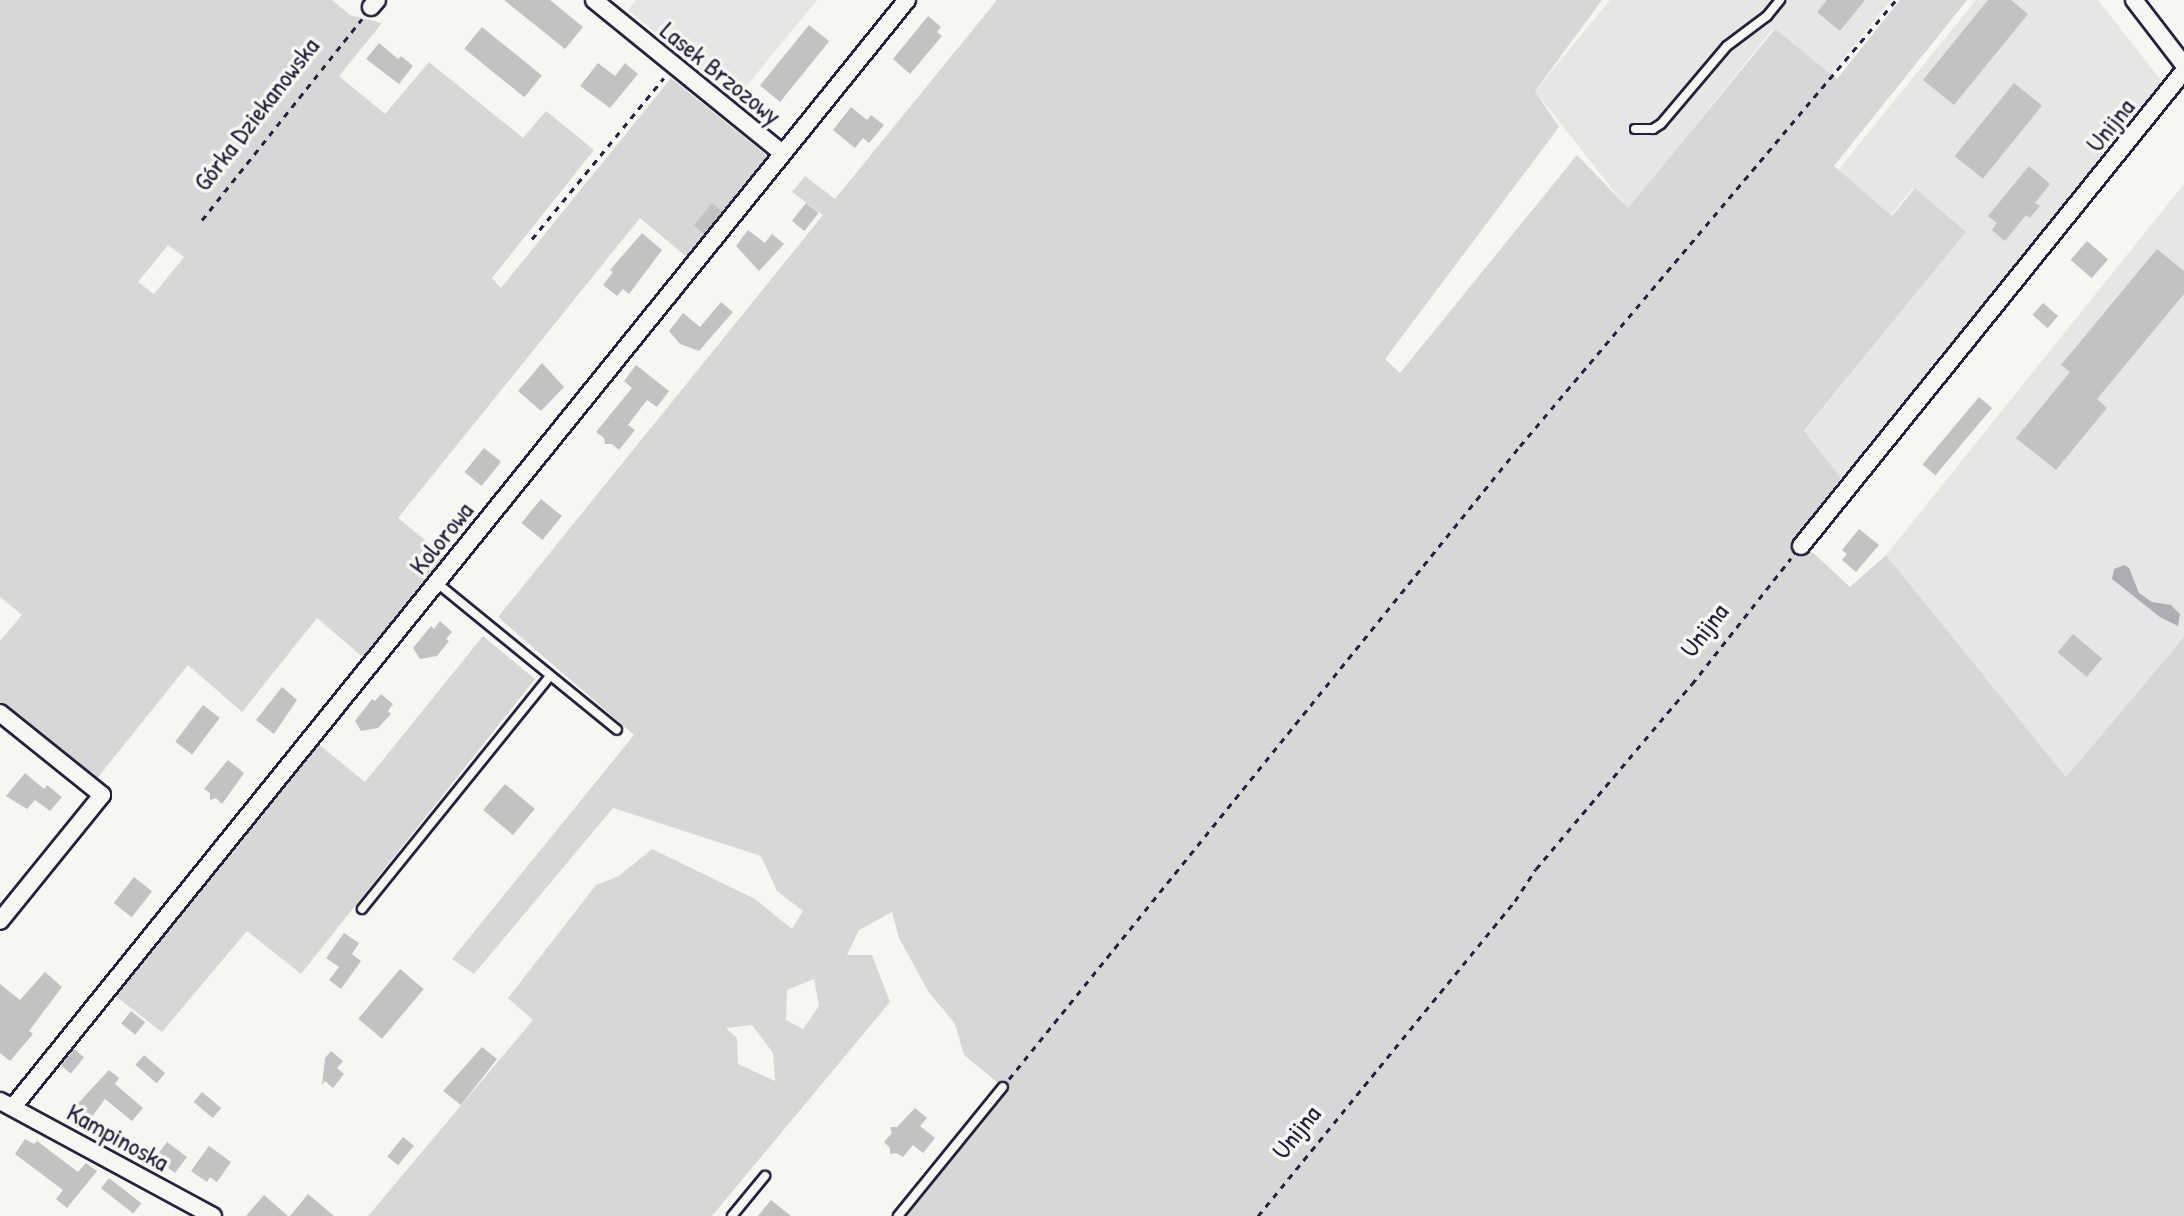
<!DOCTYPE html>
<html>
<head>
<meta charset="utf-8">
<style>
	body { margin:0 }
	#map { position:relative; width:2184px; height:1216px; overflow:hidden; background:#f6f6f2; font-family:"Patrick Hand",sans-serif }
	div>[style] { position:absolute }
	[style*='--x'] { left:calc(var(--x)*1px); top:calc(var(--y)*1px); width:calc(var(--w)*1px); rotate:calc(var(--a)*1deg) }
	.built>* { inset:0; background:#e6e6e4 }
	.green>* { inset:0; background:#d7d7d7 }
	.water>* { inset:0; background:#adadb3 }
	.building>* { inset:0; background:#c2c2c4; transform-origin:0 0 }
	.path>* { height:3px; margin-top:-1.5px; transform-origin:0; background:repeating-linear-gradient(90deg,#22223b 0 6px,transparent 0 12px) }
	.roads { filter:drop-shadow(2px 0 #22223b) drop-shadow(-2px 0 #22223b) drop-shadow(0 2px #22223b) drop-shadow(0 -2px #22223b) }
	.service>* { height:8px; margin:-4px; padding:0 4px; transform-origin:4px; border-radius:4px; background:#f6f6f2 }
	.minor>* { height:16px; margin:-8px; padding:0 8px; transform-origin:8px; border-radius:8px; background:#f6f6f2 }
	span { translate:-50% -50%; white-space:nowrap; text-align:center; line-height:1.15; -webkit-text-stroke:7px #f6f6f2; paint-order:stroke }
	.street-label { font-size:26px; color:#22223b }
</style>
</head>
<body>
<div id="map">
	<div class="built">
		<div style="clip-path:polygon(636px 0,817px 0,736px 99px,628px 10px)"></div>
		<div style="clip-path:polygon(1610px 0,1891px 0,1831px 74px,1773px 29px,1628px 209px,1535px 91px)"></div>
		<div style="clip-path:polygon(1976px 0,2098px 0,2167px 88px,1853px 475px,1841px 478px,1804px 432px,1966px 232px,1913px 188px,1891px 215px,1838px 170px)"></div>
		<div style="clip-path:polygon(2184px 184px,2184px 637px,2066px 777px,1886px 555px)"></div>
	</div>
	<div class="green">
		<div style="clip-path:polygon(evenodd,0 0,332px 0,350px 15px,382px 23px,339px 76px,385px 114px,429px 62px,523px 138px,546px 111px,594px 150px,492px 278px,501px 288px,671px 78px,771px 159px,688px 258px,640px 218px,398px 518px,446px 557px,365px 659px,317px 618px,242px 712px,188px 665px,95px 781px,0 704px,0 641px,22px 615px,0 597px,0 0,168px 245px,184px 257px,154px 294px,138px 282px,168px 245px)"></div>
		<div style="clip-path:polygon(evenodd,997px 0,1602px 0,1535px 91px,1559px 127px,1385px 359px,1400px 373px,1577px 155px,1628px 208px,1775px 29px,1837px 79px,1900px 0,1967px 0,1834px 166px,1892px 216px,1915px 188px,1966px 232px,1804px 431px,1841px 478px,1796px 537px,1850px 587px,1886px 555px,2066px 777px,2184px 637px,2184px 1216px,898px 1216px,1003px 1087px,964px 1055px,955px 1024px,928px 991px,899px 938px,892px 912px,859px 930px,847px 955px,872px 955px,890px 1002px,712px 1216px,368px 1216px,533px 1020px,508px 998px,596px 885px,619px 876px,652px 849px,755px 899px,792px 929px,803px 911px,777px 891px,761px 856px,613px 808px,474px 974px,452px 959px,634px 735px,498px 617px,823px 215px,792px 192px,805px 176px,835px 199px,997px 0,814px 979px,819px 1006px,803px 1029px,786px 1020px,787px 990px,814px 979px,997px 0,752px 1025px,773px 1053px,775px 1081px,738px 1064px,737px 1038px,726px 1028px,752px 1025px)"></div>
		<div style="clip-path:polygon(483px 636px,535px 679px,301px 974px,247px 931px,162px 1032px,114px 995px,317px 743px,365px 782px)"></div>
	</div>
	<div class="water">
		<div style="clip-path:polygon(2124px 565px,2129px 568px,2139px 593px,2152px 602px,2171px 605px,2180px 614px,2178px 626px,2160px 617px,2112px 579px,2114px 569px)"></div>
	</div>
	<div class="building">
		<div style="clip-path:polygon(504px 0,550px 0,583px 27px,565px 49px)"></div>
		<div style="clip-path:polygon(1827px 0,1865px 0,1840px 31px,1817px 12px)"></div>
		<div style="clip-path:polygon(1988px 0,2011px 0,2028px 14px,1954px 105px,1923px 80px)"></div>
		<div style="clip-path:polygon(928px 16px,941px 27px,937px 32px,942px 36px,910px 74px,893px 59px)"></div>
		<div style="left:809px;top:25px;width:26px;height:78px;rotate:39deg"></div>
		<div style="left:482px;top:27px;width:77px;height:28px;rotate:39deg"></div>
		<div style="clip-path:polygon(379px 43px,398px 59px,401px 56px,413px 66px,399px 84px,366px 59px)"></div>
		<div style="clip-path:polygon(598px 63px,615px 76px,625px 63px,638px 74px,610px 108px,580px 86px)"></div>
		<div style="left:2014px;top:83px;width:36px;height:94px;rotate:39deg"></div>
		<div style="clip-path:polygon(851px 107px,867px 120px,871px 115px,884px 125px,869px 143px,863px 138px,855px 148px,833px 130px)"></div>
		<div style="clip-path:polygon(2029px 166px,2050px 184px,2035px 203px,2040px 206px,2030px 218px,2026px 215px,2005px 241px,1992px 230px,1997px 223px,1988px 216px)"></div>
		<div style="left:712px;top:203px;width:13px;height:29px;rotate:39deg"></div>
		<div style="left:806px;top:203px;width:16px;height:23px;rotate:38deg"></div>
		<div style="clip-path:polygon(748px 230px,765px 243px,772px 234px,784px 244px,759px 271px,736px 246px)"></div>
		<div style="clip-path:polygon(642px 233px,662px 250px,629px 294px,623px 289px,617px 296px,603px 285px,613px 272px,610px 270px)"></div>
		<div style="left:2087px;top:241px;width:28px;height:25px;rotate:41deg"></div>
		<div style="clip-path:polygon(2157px 249px,2184px 271px,2184px 294px,2097px 399px,2107px 408px,2056px 470px,2016px 438px,2070px 372px,2061px 365px)"></div>
		<div style="clip-path:polygon(721px 302px,733px 312px,699px 351px,680px 344px,669px 331px,683px 313px,700px 327px)"></div>
		<div style="left:2043px;top:303px;width:20px;height:16px;rotate:41deg"></div>
		<div style="clip-path:polygon(542px 363px,564px 387px,541px 411px,518px 391px)"></div>
		<div style="clip-path:polygon(636px 365px,669px 391px,657px 407px,647px 400px,628px 425px,635px 430px,619px 450px,612px 444px,605px 444px,604px 438px,596px 432px,632px 388px,624px 381px)"></div>
		<div style="left:1979px;top:397px;width:17px;height:88px;rotate:40deg"></div>
		<div style="left:484px;top:448px;width:22px;height:31px;rotate:39deg"></div>
		<div style="left:541px;top:499px;width:27px;height:31px;rotate:39deg"></div>
		<div style="clip-path:polygon(1859px 529px,1879px 545px,1856px 572px,1842px 560px,1847px 554px,1842px 550px)"></div>
		<div style="clip-path:polygon(440px 621px,452px 632px,446px 639px,449px 641px,437px 656px,420px 659px,413px 648px,431px 626px,434px 629px)"></div>
		<div style="left:2073px;top:634px;width:38px;height:24px;rotate:40deg"></div>
		<div style="clip-path:polygon(282px 687px,297px 700px,274px 734px,256px 720px)"></div>
		<div style="clip-path:polygon(381px 694px,393px 704px,388px 711px,391px 714px,378px 728px,361px 731px,355px 721px,372px 699px,375px 701px)"></div>
		<div style="left:203px;top:705px;width:21px;height:46px;rotate:37deg"></div>
		<div style="clip-path:polygon(228px 760px,244px 773px,222px 804px,216px 798px,210px 800px,210px 793px,204px 789px)"></div>
		<div style="clip-path:polygon(25px 773px,44px 789px,47px 785px,62px 797px,50px 811px,35px 800px,27px 809px,6px 796px)"></div>
		<div style="left:505px;top:784px;width:39px;height:34px;rotate:40deg"></div>
		<div style="left:134px;top:877px;width:23px;height:33px;rotate:38deg"></div>
		<div style="clip-path:polygon(344px 933px,359px 943px,352px 954px,361px 961px,341px 989px,329px 980px,339px 967px,326px 958px)"></div>
		<div style="left:400px;top:969px;width:31px;height:65px;rotate:40deg"></div>
		<div style="clip-path:polygon(45px 972px,62px 987px,29px 1031px,33px 1034px,10px 1061px,0 1053px,0 984px,20px 1000px)"></div>
		<div style="left:131px;top:1011px;width:18px;height:16px;rotate:38deg"></div>
		<div style="clip-path:polygon(482px 1047px,497px 1059px,461px 1105px,443px 1091px)"></div>
		<div style="left:74px;top:1049px;width:13px;height:21px;rotate:39deg"></div>
		<div style="clip-path:polygon(331px 1051px,343px 1061px,337px 1068px,344px 1074px,333px 1088px,325px 1081px,322px 1085px,325px 1058px)"></div>
		<div style="left:144px;top:1055px;width:28px;height:13px;rotate:41deg"></div>
		<div style="clip-path:polygon(109px 1070px,119px 1078px,115px 1084px,143px 1108px,132px 1121px,105px 1099px,86px 1125px,69px 1113px)"></div>
		<div style="left:202px;top:1092px;width:25px;height:13px;rotate:40deg"></div>
		<div style="clip-path:polygon(915px 1108px,927px 1118px,920px 1126px,935px 1138px,923px 1153px,913px 1145px,903px 1157px,896px 1153px,890px 1154px,890px 1148px,884px 1142px,892px 1133px,890px 1127px,897px 1127px)"></div>
		<div style="left:403px;top:1137px;width:14px;height:25px;rotate:39deg"></div>
		<div style="clip-path:polygon(25px 1139px,34px 1144px,37px 1141px,78px 1172px,86px 1163px,97px 1171px,67px 1208px,56px 1199px,63px 1190px,15px 1154px)"></div>
		<div style="left:167px;top:1142px;width:25px;height:20px;rotate:37deg"></div>
		<div style="clip-path:polygon(209px 1146px,231px 1162px,217px 1182px,210px 1177px,207px 1182px,191px 1171px)"></div>
		<div style="left:109px;top:1178px;width:41px;height:13px;rotate:38deg"></div>
		<div style="clip-path:polygon(308px 1194px,334px 1216px,290px 1216px)"></div>
		<div style="clip-path:polygon(264px 1195px,288px 1216px,246px 1216px)"></div>
		<div style="clip-path:polygon(771px 1200px,791px 1216px,758px 1216px)"></div>
	</div>
	<div class="path">
		<div style="--x:202;--y:220;--w:257;--a:-51.5"></div>
		<div style="--x:532;--y:239;--w:208;--a:-50.7"></div>
		<div style="--x:1009;--y:1079;--w:814;--a:-51.09"></div>
		<div style="--x:1520;--y:446;--w:583;--a:-49.87"></div>
		<div style="--x:1258;--y:1216;--w:407;--a:-50.8"></div>
		<div style="--x:1515;--y:901;--w:38;--a:-57"></div>
		<div style="--x:1536;--y:869;--w:242;--a:-49.9"></div>
		<div style="--x:1692;--y:684;--w:160;--a:-51.8"></div>
	</div>
	<div class="roads">
		<div class="service">
			<div style="--x:1635;--y:129;--w:18;--a:0"></div>
			<div style="--x:1653;--y:129;--w:9;--a:-32"></div>
			<div style="--x:1661;--y:124;--w:102;--a:-49.8"></div>
			<div style="--x:1727;--y:46;--w:50;--a:-36.9"></div>
			<div style="--x:1767;--y:16;--w:21;--a:-51"></div>
			<div style="--x:437;--y:583;--w:232;--a:39.2"></div>
			<div style="--x:362;--y:909;--w:299;--a:-51.1"></div>
			<div style="--x:732;--y:1216;--w:52;--a:-50.5"></div>
			<div style="--x:898;--y:1216;--w:166;--a:-50.9"></div>
		</div>
		<div class="minor">
			<div style="--x:594;--y:0;--w:242;--a:39.1"></div>
			<div style="--x:2134;--y:0;--w:82;--a:52.4"></div>
			<div style="--x:371;--y:7;--w:9;--a:-49"></div>
			<div style="--x:1801;--y:546;--w:610;--a:-51.12"></div>
			<div style="--x:0;--y:713;--w:131;--a:38.8"></div>
			<div style="--x:102;--y:795;--w:162;--a:129"></div>
			<div style="--x:0;--y:1101;--w:242;--a:28.4"></div>
			<div style="--x:13;--y:1107;--w:1423;--a:-51.08"></div>
		</div>
	</div>
	<div class="street-label">
		<span style="left:721px;top:73px;rotate:39deg">Lasek Brzozowy</span>
		<span style="left:256px;top:114px;rotate:-52deg">Górka Dziekanowska</span>
		<span style="left:2110px;top:125px;rotate:-51deg">Unijna</span>
		<span style="left:441px;top:538px;rotate:-51deg">Kolorowa</span>
		<span style="left:1704px;top:630px;rotate:-52deg">Unijna</span>
		<span style="left:1296px;top:1132px;rotate:-51deg">Unijna</span>
		<span style="left:118px;top:1137px;rotate:29deg">Kampinoska</span>
	</div>
</div>
</body>
</html>
